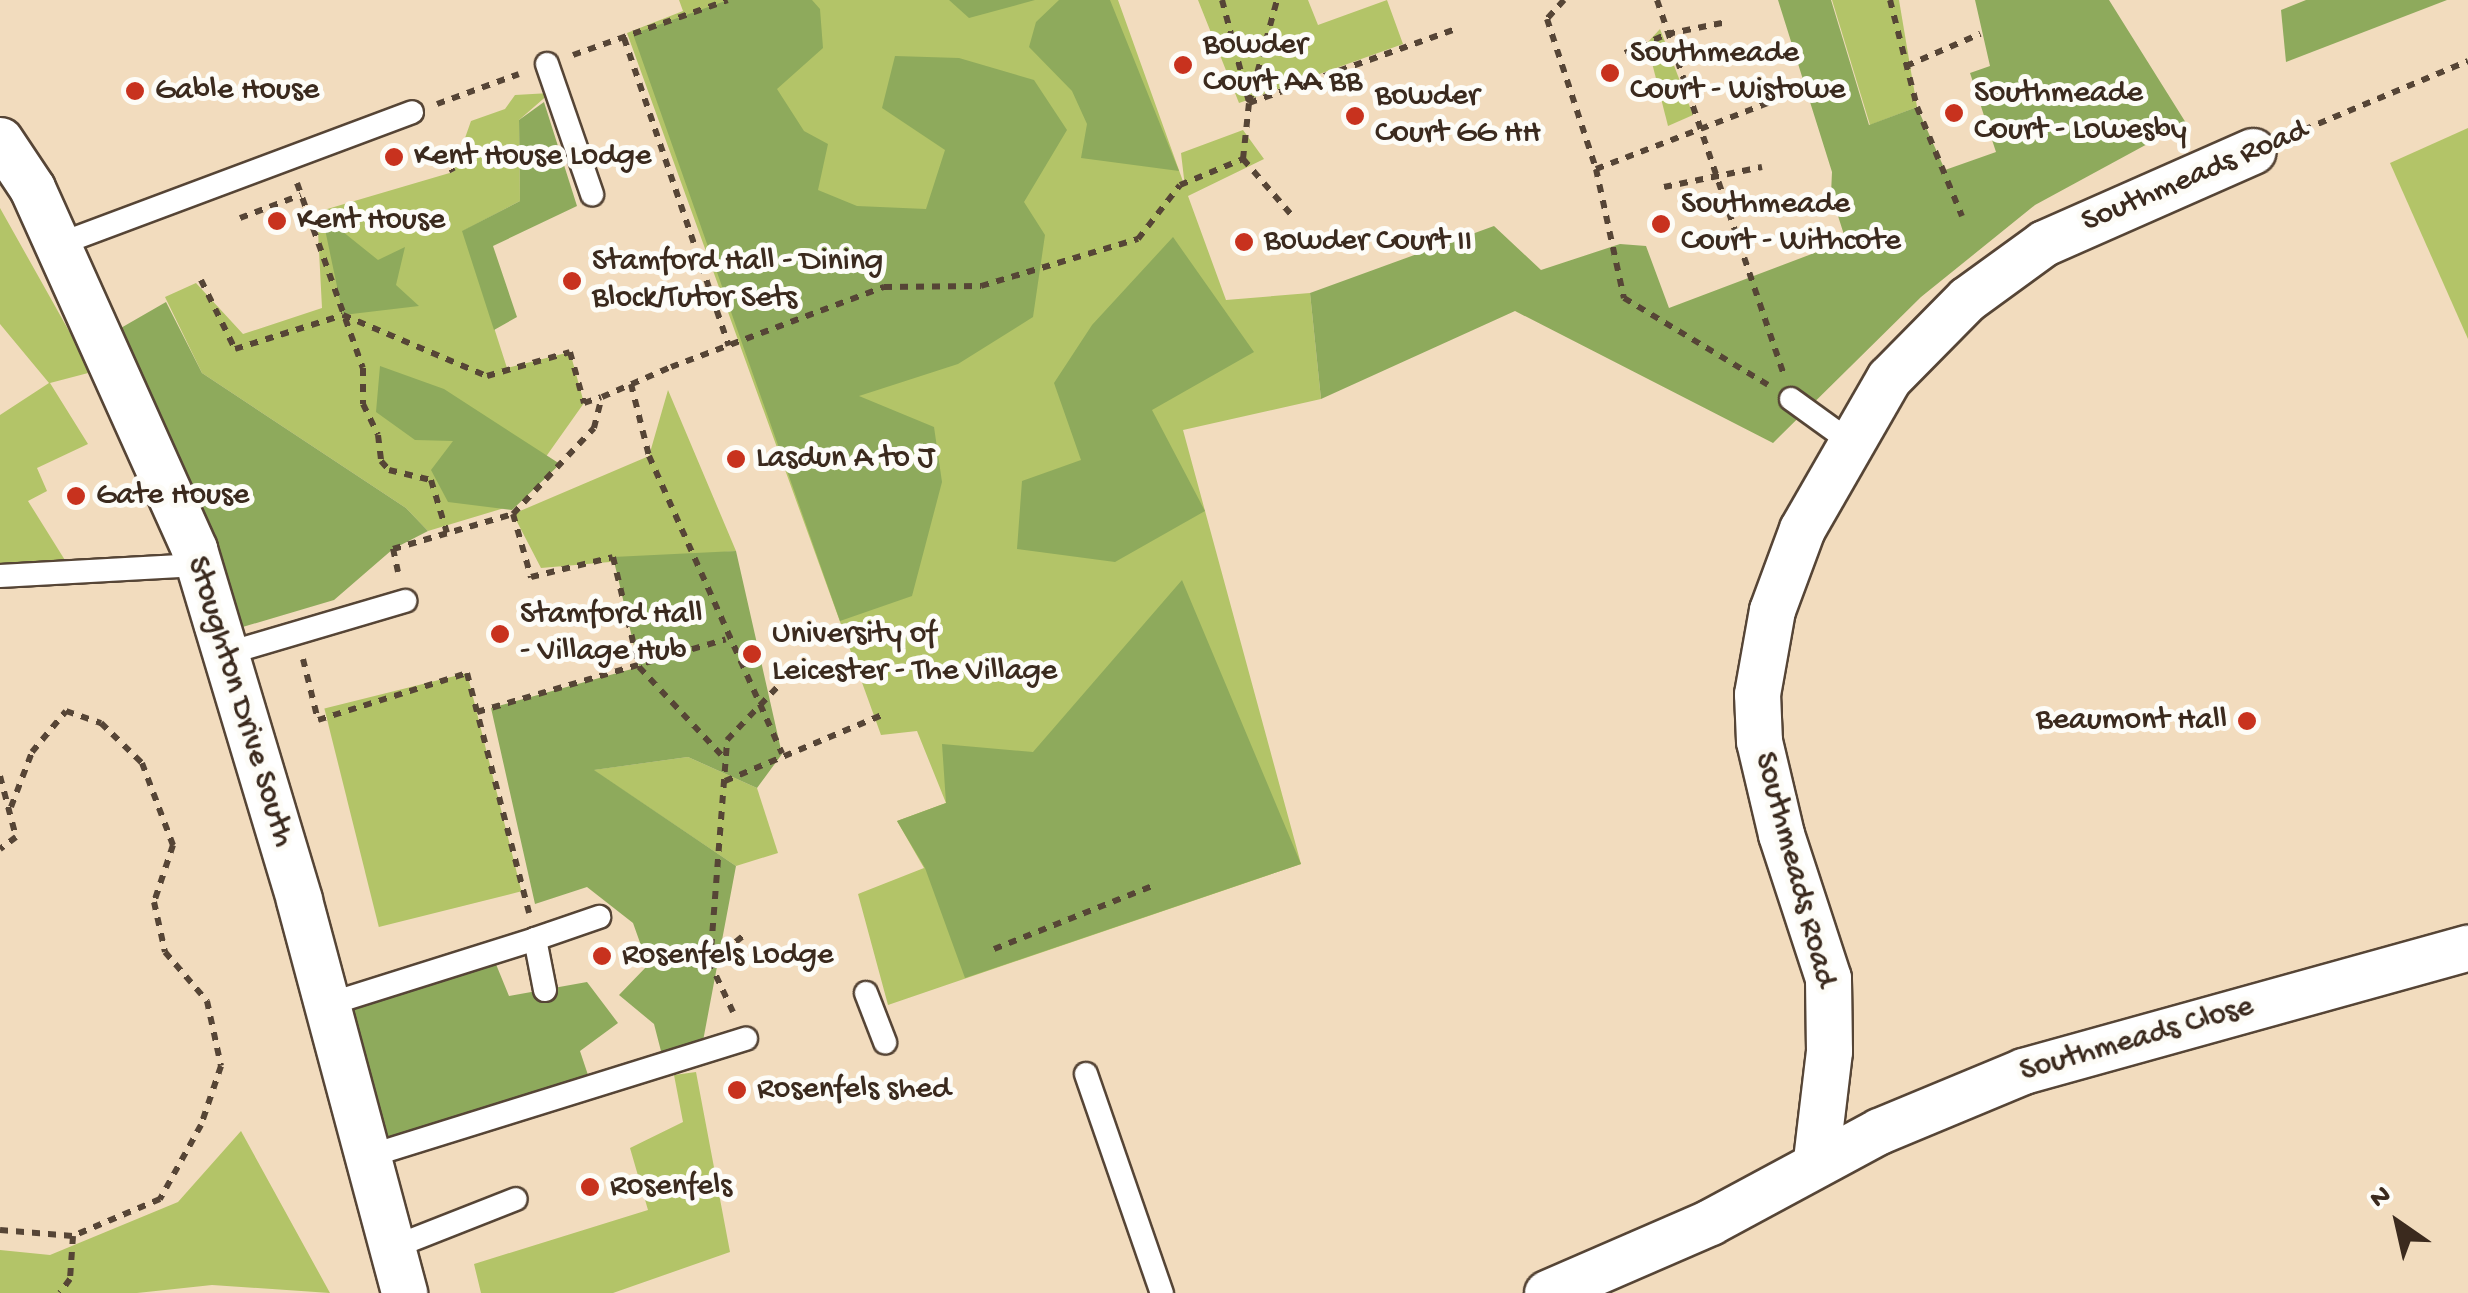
<!DOCTYPE html>
<html>
<head>
<meta charset="utf-8">
<style>
	body { margin:0 }
	#map { position:relative; width:2468px; height:1293px; overflow:hidden; background:#f2dcbe; font-family:"Gochi Hand",sans-serif }
	div>[style] { position:absolute }
	[style*='--x'] { left:calc(var(--x)*1px); top:calc(var(--y)*1px); width:calc(var(--w)*1px); rotate:calc(var(--a)*1deg) }
	.green>* { inset:0; background:#b3c468; transform-origin:0 0 }
	.forest>* { inset:0; background:#8eaa5c }
	.path>* { height:6px; margin-top:-3px; transform-origin:0; background:repeating-linear-gradient(90deg,#564536 0 8px,transparent 0 16px) }
	.roads { filter:drop-shadow(2px 0 #564536) drop-shadow(-2px 0 #564536) drop-shadow(0 2px #564536) drop-shadow(0 -2px #564536) }
	.service>* { height:22px; margin:-11px; padding:0 11px; transform-origin:11px; border-radius:11px; background:#fff }
	.minor>* { height:45px; margin:-22.5px; padding:0 22.5px; transform-origin:22.5px; border-radius:22.5px; background:#fff }
	.dots>* { width:28px; height:28px; translate:-50% -50%; box-sizing:border-box; border:5px solid #fdfcf7; border-radius:50% }
	span { translate:-50% -50%; white-space:nowrap; text-align:center; line-height:1.15; -webkit-text-stroke:10px #fdfcf7; paint-order:stroke }
	.poi-label { font-size:32px; color:#3b2a1e }
	.left { translate:0 -50%; text-align:left }
	.right { translate:-100% -50%; text-align:right }
	.street-label { font-size:32px; color:#3b2a1e }
	.north { position:absolute; left:2348px; top:1173px; width:100px; height:100px; -webkit-text-stroke:8px #fdfcf7; paint-order:stroke; rotate:326deg; font-size:28px; font-weight:700; line-height:40px; text-align:center; color:#3b2a1e }
	.north::after { content:''; display:block; margin:auto; width:35px; height:45px; background:#3b2a1e; clip-path:polygon(50% 0,100% 100%,50% 72%,0 100%) }
</style>
</head>
<body>
<div id="map">
	<div class="green">
		<div style="clip-path:polygon(679px 0,1118px 0,1185px 187px,1181px 153px,1243px 130px,1264px 159px,1188px 196px,1226px 300px,1310px 293px,1321px 399px,1183px 430px,1301px 864px,888px 1005px,858px 894px,924px 868px,897px 821px,946px 803px,917px 731px,881px 735px,627px 33px,683px 11px)"></div>
		<div style="clip-path:polygon(1198px 0,1308px 0,1318px 25px,1387px 0,1403px 44px,1239px 103px)"></div>
		<div style="clip-path:polygon(1832px 0,1899px 0,1917px 107px,1870px 125px)"></div>
		<div style="clip-path:polygon(1660px 29px,1693px 115px,1668px 126px,1647px 43px)"></div>
		<div style="clip-path:polygon(550px 93px,519px 120px,520px 201px,463px 231px,507px 368px,570px 352px,584px 403px,511px 506px,428px 531px,406px 508px,202px 373px,165px 297px,196px 283px,243px 334px,322px 308px,317px 212px,453px 172px,471px 121px,505px 109px,515px 95px)"></div>
		<div style="clip-path:polygon(2468px 128px,2468px 339px,2390px 163px)"></div>
		<div style="clip-path:polygon(0 208px,92px 372px,50px 383px,88px 444px,37px 468px,47px 491px,28px 501px,73px 573px,0 576px,0 415px,49px 383px,0 324px)"></div>
		<div style="clip-path:polygon(668px 390px,736px 551px,541px 568px,513px 514px,649px 456px)"></div>
		<div style="left:467px;top:673px;width:225px;height:147px;rotate:76deg"></div>
		<div style="clip-path:polygon(688px 757px,757px 788px,778px 853px,736px 866px,593px 770px)"></div>
		<div style="clip-path:polygon(696px 1072px,730px 1252px,613px 1293px,481px 1293px,474px 1264px,648px 1210px,630px 1148px,683px 1122px,674px 1075px)"></div>
		<div style="clip-path:polygon(241px 1131px,330px 1293px,212px 1285px,137px 1293px,0 1293px,0 1250px,50px 1255px,178px 1202px)"></div>
	</div>
	<div class="forest">
		<div style="clip-path:polygon(728px 0,812px 0,820px 9px,823px 48px,777px 89px,804px 131px,828px 144px,818px 190px,857px 206px,926px 209px,945px 150px,882px 108px,895px 56px,959px 58px,1034px 80px,1067px 130px,1024px 202px,1045px 235px,1033px 317px,958px 364px,859px 396px,934px 427px,942px 482px,912px 596px,840px 621px,633px 34px)"></div>
		<div style="clip-path:polygon(949px 0,1035px 0,969px 18px)"></div>
		<div style="clip-path:polygon(1059px 0,1110px 0,1179px 171px,1081px 158px,1087px 124px,1072px 91px,1029px 47px,1036px 22px)"></div>
		<div style="clip-path:polygon(1778px 0,1831px 0,1869px 125px,1917px 107px,1945px 170px,1996px 152px,1970px 73px,1990px 66px,1975px 0,2109px 0,2186px 123px,2035px 205px,1921px 297px,1773px 443px,1515px 311px,1321px 399px,1310px 293px,1494px 226px,1541px 270px,1620px 244px,1646px 246px,1669px 308px,1846px 241px,1831px 194px,1832px 172px)"></div>
		<div style="clip-path:polygon(2306px 0,2447px 0,2286px 62px,2281px 10px)"></div>
		<div style="clip-path:polygon(544px 102px,577px 206px,493px 246px,517px 317px,494px 330px,462px 231px,520px 201px,519px 120px)"></div>
		<div style="clip-path:polygon(322px 215px,378px 260px,405px 247px,396px 285px,419px 306px,343px 315px)"></div>
		<div style="clip-path:polygon(1173px 237px,1254px 352px,1152px 410px,1205px 511px,1115px 562px,1017px 549px,1022px 481px,1081px 460px,1054px 383px,1092px 325px)"></div>
		<div style="clip-path:polygon(166px 302px,202px 373px,406px 508px,428px 531px,393px 549px,334px 600px,219px 634px,100px 340px)"></div>
		<div style="clip-path:polygon(380px 366px,444px 389px,560px 464px,512px 510px,448px 502px,431px 470px,453px 441px,415px 440px,376px 412px)"></div>
		<div style="clip-path:polygon(736px 551px,782px 754px,757px 788px,688px 757px,594px 770px,736px 866px,703px 1041px,662px 1055px,654px 1024px,619px 995px,648px 965px,633px 923px,587px 887px,535px 904px,491px 708px,639px 667px,613px 557px)"></div>
		<div style="clip-path:polygon(1182px 580px,1301px 864px,965px 978px,925px 868px,897px 821px,946px 803px,942px 744px,1033px 752px)"></div>
		<div style="clip-path:polygon(491px 952px,509px 996px,587px 982px,618px 1023px,580px 1051px,592px 1087px,369px 1156px,330px 1004px)"></div>
	</div>
	<div class="path">
		<div style="--x:1222;--y:0;--w:106;--a:75.2"></div>
		<div style="--x:1564;--y:0;--w:25;--a:132"></div>
		<div style="--x:1547;--y:19;--w:158;--a:71.9"></div>
		<div style="--x:1596;--y:169;--w:132;--a:77.8"></div>
		<div style="--x:1624;--y:298;--w:168;--a:31.1"></div>
		<div style="--x:1657;--y:0;--w:394;--a:71.3"></div>
		<div style="--x:1890;--y:0;--w:110;--a:75.8"></div>
		<div style="--x:1917;--y:107;--w:118;--a:67.6"></div>
		<div style="--x:624;--y:38;--w:325;--a:71.2"></div>
		<div style="--x:1625;--y:53;--w:46;--a:-24.3"></div>
		<div style="--x:1667;--y:34;--w:61;--a:-11.3"></div>
		<div style="--x:573;--y:55;--w:164;--a:-19.5"></div>
		<div style="--x:1906;--y:66;--w:81;--a:-23.4"></div>
		<div style="--x:1249;--y:103;--w:217;--a:-19.7"></div>
		<div style="--x:437;--y:104;--w:87;--a:-20.1"></div>
		<div style="--x:2289;--y:136;--w:194;--a:-22.7"></div>
		<div style="--x:444;--y:155;--w:19;--a:62"></div>
		<div style="--x:1243;--y:159;--w:56;--a:-83.9"></div>
		<div style="--x:1249;--y:103;--w:107;--a:-74.8"></div>
		<div style="--x:1596;--y:169;--w:235;--a:-21"></div>
		<div style="--x:297;--y:183;--w:196;--a:70.4"></div>
		<div style="--x:363;--y:368;--w:36;--a:90"></div>
		<div style="--x:363;--y:404;--w:34;--a:64"></div>
		<div style="--x:378;--y:435;--w:26;--a:83"></div>
		<div style="--x:381;--y:461;--w:12;--a:48"></div>
		<div style="--x:389;--y:470;--w:43;--a:13.4"></div>
		<div style="--x:431;--y:480;--w:55;--a:73.2"></div>
		<div style="--x:1664;--y:187;--w:100;--a:-11.5"></div>
		<div style="--x:240;--y:218;--w:65;--a:-20.7"></div>
		<div style="--x:201;--y:280;--w:77;--a:63.8"></div>
		<div style="--x:235;--y:349;--w:113;--a:-17.5"></div>
		<div style="--x:343;--y:315;--w:156;--a:23"></div>
		<div style="--x:487;--y:376;--w:86;--a:-16.1"></div>
		<div style="--x:570;--y:352;--w:53;--a:74.6"></div>
		<div style="--x:584;--y:403;--w:18;--a:-19"></div>
		<div style="--x:631;--y:384;--w:74;--a:76"></div>
		<div style="--x:649;--y:456;--w:326;--a:65.9"></div>
		<div style="--x:513;--y:514;--w:66;--a:74.1"></div>
		<div style="--x:531;--y:577;--w:84;--a:-13.7"></div>
		<div style="--x:613;--y:557;--w:113;--a:76.7"></div>
		<div style="--x:639;--y:667;--w:127;--a:46.9"></div>
		<div style="--x:398;--y:572;--w:24;--a:-102"></div>
		<div style="--x:393;--y:549;--w:125;--a:-16.3"></div>
		<div style="--x:513;--y:514;--w:118;--a:-46.7"></div>
		<div style="--x:594;--y:428;--w:32;--a:-76"></div>
		<div style="--x:602;--y:397;--w:75;--a:-23.5"></div>
		<div style="--x:671;--y:367;--w:228;--a:-20.6"></div>
		<div style="--x:884;--y:287;--w:97;--a:-0.6"></div>
		<div style="--x:981;--y:286;--w:164;--a:-16.7"></div>
		<div style="--x:1138;--y:239;--w:68;--a:-52.1"></div>
		<div style="--x:1180;--y:185;--w:68;--a:-22.4"></div>
		<div style="--x:1243;--y:159;--w:79;--a:49.1"></div>
		<div style="--x:303;--y:659;--w:63;--a:76.2"></div>
		<div style="--x:318;--y:720;--w:156;--a:-17.5"></div>
		<div style="--x:467;--y:673;--w:248;--a:75.5"></div>
		<div style="--x:477;--y:712;--w:259;--a:-16.3"></div>
		<div style="--x:0;--y:776;--w:63;--a:75.3"></div>
		<div style="--x:16;--y:837;--w:20;--a:143"></div>
		<div style="--x:725;--y:781;--w:170;--a:-22.8"></div>
		<div style="--x:11;--y:807;--w:59;--a:-69.1"></div>
		<div style="--x:32;--y:752;--w:53;--a:-50.3"></div>
		<div style="--x:66;--y:711;--w:37;--a:19"></div>
		<div style="--x:101;--y:723;--w:57;--a:44.3"></div>
		<div style="--x:142;--y:763;--w:88;--a:69.3"></div>
		<div style="--x:173;--y:845;--w:60;--a:108.4"></div>
		<div style="--x:154;--y:902;--w:51;--a:77.6"></div>
		<div style="--x:165;--y:952;--w:65;--a:49.4"></div>
		<div style="--x:207;--y:1001;--w:66;--a:77.8"></div>
		<div style="--x:221;--y:1066;--w:62;--a:108.7"></div>
		<div style="--x:201;--y:1125;--w:85;--a:119"></div>
		<div style="--x:160;--y:1199;--w:95;--a:157"></div>
		<div style="--x:994;--y:949;--w:175;--a:-21.7"></div>
		<div style="--x:711;--y:962;--w:41;--a:-39.1"></div>
		<div style="--x:733;--y:1012;--w:54;--a:-115.1"></div>
		<div style="--x:710;--y:963;--w:224;--a:-85.6"></div>
		<div style="--x:727;--y:740;--w:80;--a:-46.5"></div>
		<div style="--x:0;--y:1230;--w:73;--a:4.7"></div>
		<div style="--x:73;--y:1236;--w:43;--a:94"></div>
		<div style="--x:70;--y:1279;--w:17;--a:126"></div>
	</div>
	<div class="roads">
		<div class="service">
			<div style="--x:547;--y:64;--w:138;--a:70.9"></div>
			<div style="--x:57;--y:245;--w:379;--a:-20.5"></div>
			<div style="--x:1791;--y:399;--w:72;--a:35.9"></div>
			<div style="--x:0;--y:576;--w:198;--a:-3.2"></div>
			<div style="--x:225;--y:654;--w:188;--a:-16.4"></div>
			<div style="--x:535;--y:939;--w:68;--a:-19"></div>
			<div style="--x:866;--y:993;--w:53;--a:68.8"></div>
			<div style="--x:326;--y:1005;--w:219;--a:-17.5"></div>
			<div style="--x:535;--y:939;--w:52;--a:78.9"></div>
			<div style="--x:1086;--y:1074;--w:232;--a:70.9"></div>
			<div style="--x:366;--y:1157;--w:398;--a:-17.3"></div>
			<div style="--x:389;--y:1249;--w:136;--a:-21.5"></div>
		</div>
		<div class="minor">
			<div style="--x:0;--y:140;--w:58;--a:56.3"></div>
			<div style="--x:32;--y:188;--w:396;--a:65.8"></div>
			<div style="--x:194;--y:549;--w:366;--a:73.3"></div>
			<div style="--x:299;--y:900;--w:407;--a:75"></div>
			<div style="--x:1816;--y:1160;--w:110;--a:-83.2"></div>
			<div style="--x:1829;--y:1051;--w:73;--a:-90.8"></div>
			<div style="--x:1828;--y:978;--w:151;--a:-108.1"></div>
			<div style="--x:1781;--y:834;--w:96;--a:-103.3"></div>
			<div style="--x:1759;--y:741;--w:47;--a:-92.4"></div>
			<div style="--x:1757;--y:694;--w:85;--a:-79.9"></div>
			<div style="--x:1772;--y:610;--w:86;--a:-69.7"></div>
			<div style="--x:1802;--y:529;--w:174;--a:-60.1"></div>
			<div style="--x:1889;--y:378;--w:111;--a:-45.4"></div>
			<div style="--x:1967;--y:299;--w:95;--a:-36"></div>
			<div style="--x:2044;--y:243;--w:228;--a:-23.8"></div>
			<div style="--x:1547;--y:1293;--w:178;--a:-23.5"></div>
			<div style="--x:1710;--y:1222;--w:192;--a:-28.3"></div>
			<div style="--x:1879;--y:1131;--w:156;--a:-22.6"></div>
			<div style="--x:2023;--y:1071;--w:462;--a:-15.5"></div>
		</div>
	</div>
	<div class="dots">
		<div style="left:1183px;top:65px;background:#c8321e"></div>
		<div style="left:1610px;top:73px;background:#c8321e"></div>
		<div style="left:135px;top:91px;background:#c8321e"></div>
		<div style="left:1954px;top:113px;background:#c8321e"></div>
		<div style="left:1355px;top:116px;background:#c8321e"></div>
		<div style="left:394px;top:157px;background:#c8321e"></div>
		<div style="left:277px;top:221px;background:#c8321e"></div>
		<div style="left:1661px;top:224px;background:#c8321e"></div>
		<div style="left:1244px;top:242px;background:#c8321e"></div>
		<div style="left:572px;top:281px;background:#c8321e"></div>
		<div style="left:736px;top:459px;background:#c8321e"></div>
		<div style="left:76px;top:496px;background:#c8321e"></div>
		<div style="left:500px;top:634px;background:#c8321e"></div>
		<div style="left:752px;top:654px;background:#c8321e"></div>
		<div style="left:2247px;top:721px;background:#c8321e"></div>
		<div style="left:602px;top:956px;background:#c8321e"></div>
		<div style="left:737px;top:1090px;background:#c8321e"></div>
		<div style="left:590px;top:1187px;background:#c8321e"></div>
	</div>
	<div class="poi-label">
		<span class="left" style="left:1203px;top:65px">Bowder<br>Court AA BB</span>
		<span class="left" style="left:1630px;top:73px">Southmeade<br>Court - Wistowe</span>
		<span class="left" style="left:155px;top:91px">Gable House</span>
		<span class="left" style="left:1974px;top:113px">Southmeade<br>Court - Lowesby</span>
		<span class="left" style="left:1375px;top:116px">Bowder<br>Court GG HH</span>
		<span class="left" style="left:414px;top:157px">Kent House Lodge</span>
		<span class="left" style="left:1681px;top:224px">Southmeade<br>Court - Withcote</span>
		<span class="left" style="left:297px;top:221px">Kent House</span>
		<span class="left" style="left:1264px;top:242px">Bowder Court II</span>
		<span class="left" style="left:592px;top:281px">Stamford Hall - Dining<br>Block/Tutor Sets</span>
		<span class="left" style="left:756px;top:459px">Lasdun A to J</span>
		<span class="left" style="left:96px;top:496px">Gate House</span>
		<span class="left" style="left:520px;top:634px">Stamford Hall<br>- Village Hub</span>
		<span class="left" style="left:772px;top:654px">University of<br>Leicester - The Village</span>
		<span class="right" style="left:2227px;top:721px">Beaumont Hall</span>
		<span class="left" style="left:622px;top:956px">Rosenfels Lodge</span>
		<span class="left" style="left:757px;top:1090px">Rosenfels shed</span>
		<span class="left" style="left:610px;top:1187px">Rosenfels</span>
	</div>
	<div class="street-label">
		<span style="left:2195px;top:177px;rotate:-23deg">Southmeads Road</span>
		<span style="left:239px;top:702px;rotate:73deg">Stoughton Drive South</span>
		<span style="left:1794px;top:870px;rotate:75deg">Southmeads Road</span>
		<span style="left:2137px;top:1040px;rotate:-16deg">Southmeads Close</span>
	</div>
	<div class="north">N</div>
</div>
</body>
</html>
